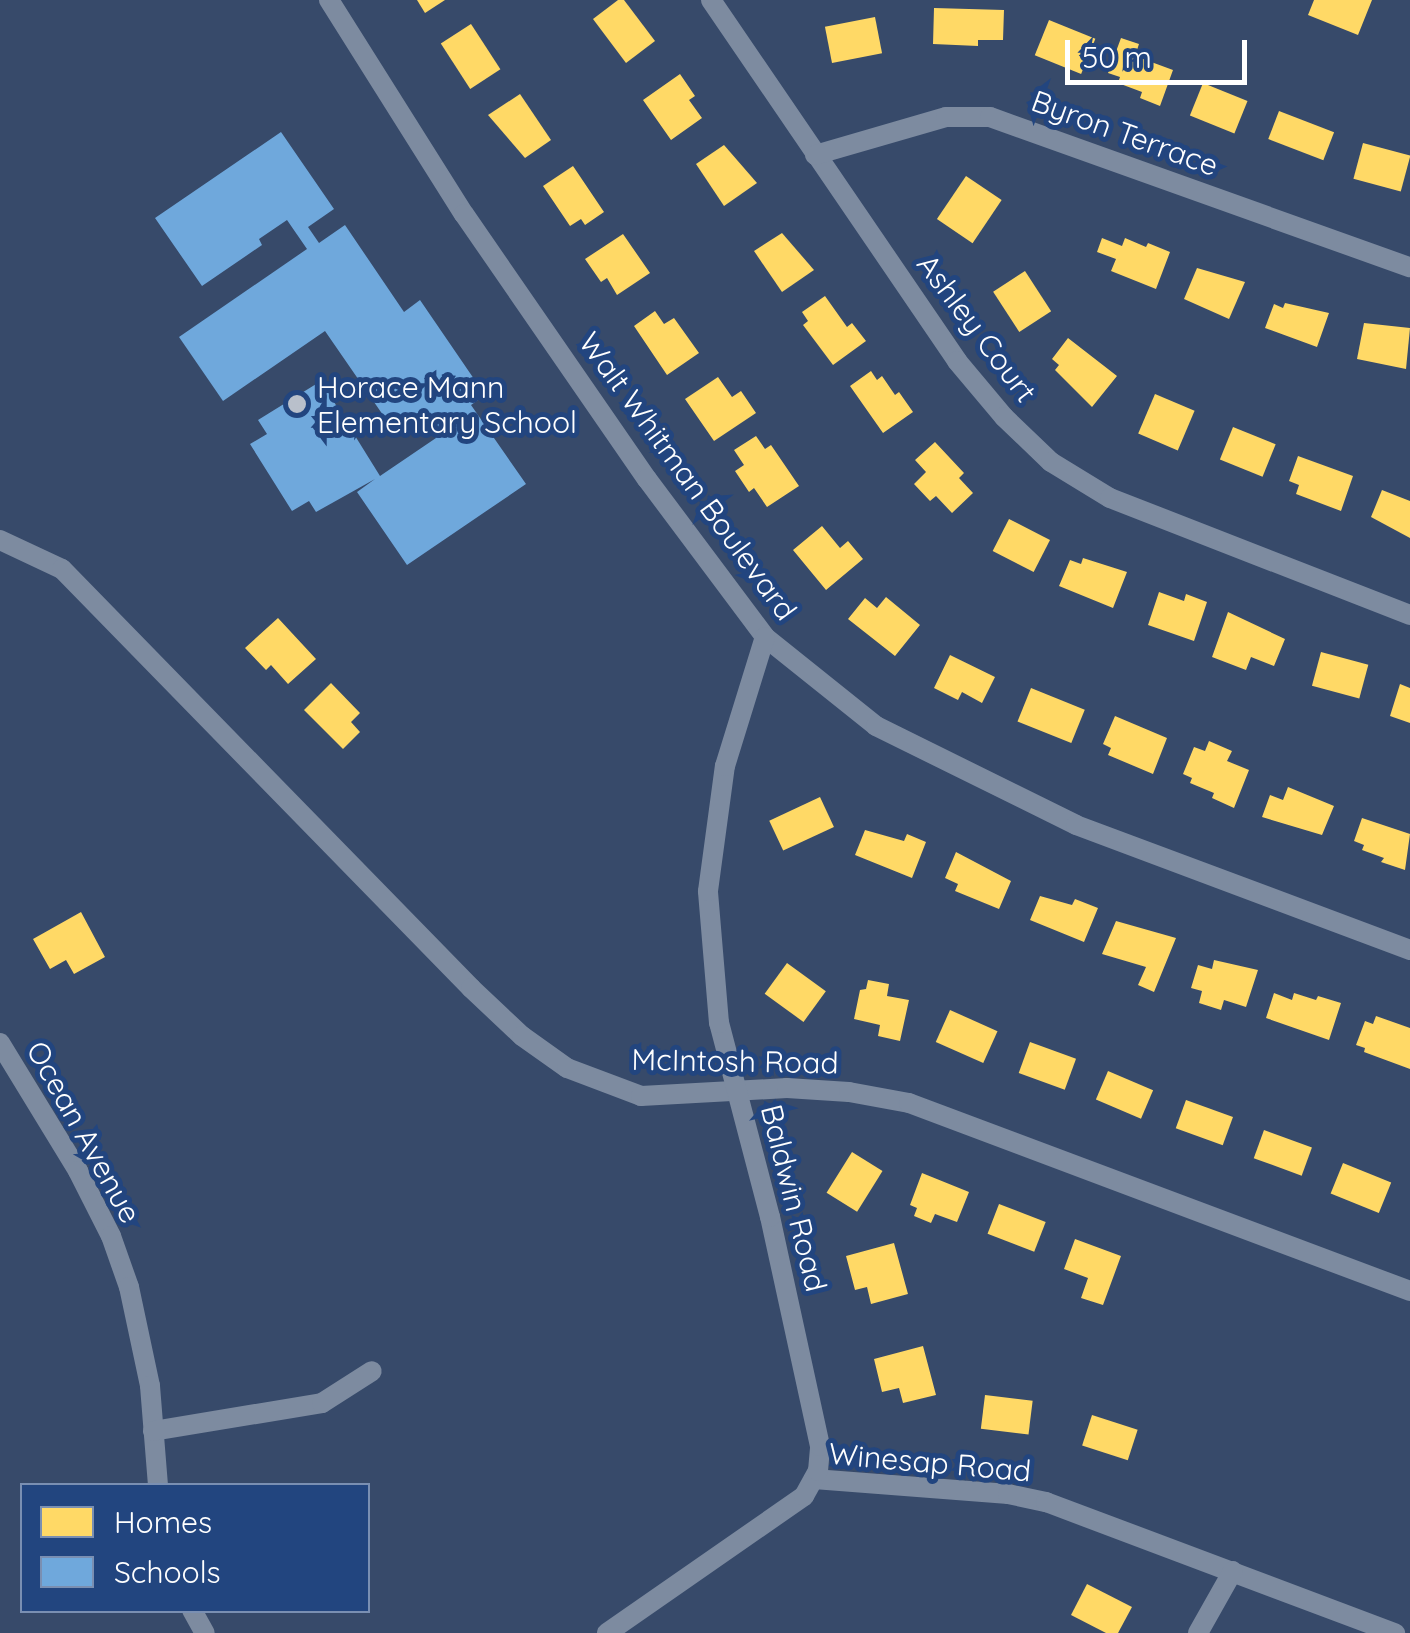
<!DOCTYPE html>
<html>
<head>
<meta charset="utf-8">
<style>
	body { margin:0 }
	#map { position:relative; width:1410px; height:1633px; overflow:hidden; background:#374a6a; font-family:Quicksand,sans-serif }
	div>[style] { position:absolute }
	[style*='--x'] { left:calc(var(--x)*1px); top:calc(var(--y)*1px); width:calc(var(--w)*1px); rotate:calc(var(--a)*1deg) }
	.homes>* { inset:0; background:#ffd966; transform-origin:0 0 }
	.schools>* { inset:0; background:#6fa8dc }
	.street>* { height:20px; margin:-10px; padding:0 10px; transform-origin:10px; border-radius:10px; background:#7d8ba0 }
	.dots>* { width:28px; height:28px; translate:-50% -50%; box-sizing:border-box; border:5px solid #22457f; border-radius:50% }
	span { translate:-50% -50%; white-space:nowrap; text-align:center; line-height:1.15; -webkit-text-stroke:10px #22457f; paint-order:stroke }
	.street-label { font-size:30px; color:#fff }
	.poi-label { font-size:30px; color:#fff }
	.left { translate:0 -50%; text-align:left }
	.legend { position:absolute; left:20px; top:1483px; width:350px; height:130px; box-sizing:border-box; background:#22457f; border:2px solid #7a8fb2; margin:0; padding:12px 18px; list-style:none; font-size:30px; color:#fff }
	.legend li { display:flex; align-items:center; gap:20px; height:50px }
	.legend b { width:50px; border:2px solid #7a8fb2 }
	.scale { position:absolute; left:1065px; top:40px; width:182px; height:45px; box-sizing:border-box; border:5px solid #fff; border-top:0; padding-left:12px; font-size:30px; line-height:35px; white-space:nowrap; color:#fff; -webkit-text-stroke:8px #22457f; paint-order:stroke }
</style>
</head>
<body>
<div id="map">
	<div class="homes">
		<div style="clip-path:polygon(417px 0,445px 0,425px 13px)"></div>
		<div style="clip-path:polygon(618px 0,624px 0,655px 41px,626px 63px,593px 19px)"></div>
		<div style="clip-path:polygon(1314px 0,1372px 0,1358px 35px,1308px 15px)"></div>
		<div style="clip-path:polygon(934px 8px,1004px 10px,1003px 40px,978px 40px,978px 46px,933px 44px)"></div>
		<div style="left:875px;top:17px;width:37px;height:51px;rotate:79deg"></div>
		<div style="left:1049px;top:20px;width:50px;height:38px;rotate:22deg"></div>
		<div style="left:471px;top:24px;width:54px;height:36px;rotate:57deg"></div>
		<div style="clip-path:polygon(1121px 38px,1139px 44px,1135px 56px,1173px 70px,1160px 106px,1140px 98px,1142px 92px,1118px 83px,1120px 77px,1108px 73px)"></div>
		<div style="clip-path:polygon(680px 74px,695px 96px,689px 100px,702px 118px,671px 140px,643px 100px)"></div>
		<div style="left:1203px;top:83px;width:48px;height:35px;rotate:22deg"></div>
		<div style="clip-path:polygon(520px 94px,551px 140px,525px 158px,488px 115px)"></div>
		<div style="left:1279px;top:111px;width:59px;height:30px;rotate:21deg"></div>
		<div style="left:1363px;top:143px;width:49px;height:37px;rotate:15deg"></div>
		<div style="clip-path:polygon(724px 145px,757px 183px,724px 206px,696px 164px)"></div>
		<div style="clip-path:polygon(573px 166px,604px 212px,585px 225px,581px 219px,570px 226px,543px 186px)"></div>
		<div style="left:966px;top:176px;width:43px;height:52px;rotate:34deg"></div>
		<div style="clip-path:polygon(782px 233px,814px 270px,782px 292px,754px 251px)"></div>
		<div style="clip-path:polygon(623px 234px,650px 273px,617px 295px,607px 278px,601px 282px,585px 259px)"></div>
		<div style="clip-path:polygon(1102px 238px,1122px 246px,1125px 238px,1146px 247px,1148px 243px,1170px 252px,1156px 289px,1111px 271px,1116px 259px,1097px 252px)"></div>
		<div style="clip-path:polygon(1197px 268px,1245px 282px,1229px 319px,1184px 299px)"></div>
		<div style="left:1025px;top:271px;width:48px;height:38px;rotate:57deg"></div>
		<div style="clip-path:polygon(825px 296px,847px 327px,852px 323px,866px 341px,833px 365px,803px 325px,808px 321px,802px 312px)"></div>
		<div style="clip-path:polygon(1285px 303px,1329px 313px,1317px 347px,1265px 328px,1274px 304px,1283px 308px)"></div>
		<div style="clip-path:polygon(655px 311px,664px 324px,674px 318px,699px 353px,667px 375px,634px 326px)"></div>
		<div style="clip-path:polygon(1364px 323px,1410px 328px,1406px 369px,1357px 359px)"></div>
		<div style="clip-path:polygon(1068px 338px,1117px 376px,1092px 407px,1055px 370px,1059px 365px,1052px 359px)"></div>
		<div style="clip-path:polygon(871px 371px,877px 380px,882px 376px,895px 395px,899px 392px,913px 412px,883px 433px,850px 386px)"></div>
		<div style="clip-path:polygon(718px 377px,732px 397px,741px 391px,756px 413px,714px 441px,685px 399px)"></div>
		<div style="left:1155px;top:394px;width:43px;height:43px;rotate:23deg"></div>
		<div style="left:1233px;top:427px;width:46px;height:35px;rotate:22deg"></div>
		<div style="clip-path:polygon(756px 436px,765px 449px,771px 445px,799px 486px,767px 507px,754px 488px,749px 492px,735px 471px,744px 465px,734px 450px)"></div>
		<div style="clip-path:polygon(935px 442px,964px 473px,959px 478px,973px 493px,952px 513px,936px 496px,930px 501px,914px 484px,926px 472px,915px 460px)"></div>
		<div style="clip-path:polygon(1298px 456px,1353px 476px,1341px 511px,1296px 494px,1299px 485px,1289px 481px)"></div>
		<div style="clip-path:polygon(1382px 490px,1410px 501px,1410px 538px,1371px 517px)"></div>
		<div style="left:1009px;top:519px;width:46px;height:36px;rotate:27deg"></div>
		<div style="clip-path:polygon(822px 526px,840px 548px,848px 541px,863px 559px,826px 590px,793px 550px)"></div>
		<div style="clip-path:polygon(1083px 558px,1127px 572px,1113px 608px,1059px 586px,1070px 560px,1081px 564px)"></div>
		<div style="clip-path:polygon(1159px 592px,1184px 601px,1186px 594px,1207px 602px,1194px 641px,1148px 625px)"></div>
		<div style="clip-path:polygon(886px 597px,920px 625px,895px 656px,848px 619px,865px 598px,877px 608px)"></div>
		<div style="clip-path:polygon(1228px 612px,1285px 639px,1274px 666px,1251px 657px,1246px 670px,1212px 657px)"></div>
		<div style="clip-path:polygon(278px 618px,316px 659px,288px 684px,271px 665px,266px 670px,245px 648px)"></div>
		<div style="left:1321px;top:652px;width:49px;height:35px;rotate:15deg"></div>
		<div style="clip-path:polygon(950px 655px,995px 677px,982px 703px,962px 692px,958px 700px,934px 688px)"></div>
		<div style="clip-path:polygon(331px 683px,360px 713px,351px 722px,360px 732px,343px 749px,304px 710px)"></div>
		<div style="clip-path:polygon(1400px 684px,1410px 688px,1410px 723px,1390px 716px)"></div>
		<div style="left:1031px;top:688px;width:58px;height:36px;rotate:22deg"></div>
		<div style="clip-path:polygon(1115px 716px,1167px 738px,1153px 774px,1108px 755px,1111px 748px,1103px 744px)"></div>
		<div style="clip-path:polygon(1209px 741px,1232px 751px,1227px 761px,1249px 770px,1234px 808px,1212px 798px,1214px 793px,1190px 783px,1192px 778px,1183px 774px,1194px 747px,1205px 751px)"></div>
		<div style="clip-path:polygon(1288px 787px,1334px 806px,1322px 835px,1262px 817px,1270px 795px,1283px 800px)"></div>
		<div style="left:820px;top:797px;width:33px;height:56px;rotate:65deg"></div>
		<div style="clip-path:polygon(1362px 818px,1410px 834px,1405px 870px,1381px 862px,1384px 858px,1362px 850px,1364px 845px,1354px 841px)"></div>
		<div style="clip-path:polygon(865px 830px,904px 841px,907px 834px,926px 842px,912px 878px,855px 855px)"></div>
		<div style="clip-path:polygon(956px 852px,1011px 881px,999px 909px,955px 891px,958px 884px,945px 878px)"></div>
		<div style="clip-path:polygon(1040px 896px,1072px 905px,1075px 899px,1098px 908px,1084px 942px,1030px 920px)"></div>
		<div style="clip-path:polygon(81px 912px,105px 957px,74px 974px,66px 960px,50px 969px,33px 939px)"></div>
		<div style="clip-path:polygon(1116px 921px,1176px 938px,1154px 992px,1138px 985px,1146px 967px,1102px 954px)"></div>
		<div style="clip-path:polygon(1214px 960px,1258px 970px,1246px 1007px,1224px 1000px,1221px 1010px,1199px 1003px,1202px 991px,1191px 988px,1198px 965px,1212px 969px)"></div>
		<div style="left:787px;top:963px;width:48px;height:38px;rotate:36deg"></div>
		<div style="clip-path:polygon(868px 980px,889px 984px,887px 996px,909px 1000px,900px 1041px,878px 1036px,880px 1025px,854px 1019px,860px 990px,866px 989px)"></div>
		<div style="clip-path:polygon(1274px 993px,1292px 1000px,1294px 993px,1316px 1000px,1318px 996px,1341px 1003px,1329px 1040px,1266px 1018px)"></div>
		<div style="left:950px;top:1010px;width:52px;height:35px;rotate:24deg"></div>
		<div style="clip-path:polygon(1376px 1016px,1410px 1028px,1410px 1069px,1364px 1052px,1365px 1048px,1356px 1045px,1365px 1021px,1373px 1024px)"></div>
		<div style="left:1030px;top:1042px;width:49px;height:33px;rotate:20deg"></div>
		<div style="left:1108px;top:1071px;width:49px;height:31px;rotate:23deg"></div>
		<div style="left:1186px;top:1100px;width:50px;height:30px;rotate:20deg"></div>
		<div style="left:1264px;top:1130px;width:51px;height:30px;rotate:20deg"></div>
		<div style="left:852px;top:1152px;width:36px;height:48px;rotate:32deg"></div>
		<div style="left:1343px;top:1163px;width:52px;height:33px;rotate:22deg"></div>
		<div style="clip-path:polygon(922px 1173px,969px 1192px,957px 1222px,935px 1214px,931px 1223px,914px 1216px,917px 1208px,910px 1205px)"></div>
		<div style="left:999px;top:1204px;width:50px;height:32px;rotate:21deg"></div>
		<div style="clip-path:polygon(1075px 1239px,1121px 1256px,1103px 1305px,1081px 1298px,1088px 1278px,1064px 1269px)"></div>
		<div style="clip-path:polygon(894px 1243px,908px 1294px,871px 1304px,867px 1287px,855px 1290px,846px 1256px)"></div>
		<div style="clip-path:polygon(923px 1346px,936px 1395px,903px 1403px,899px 1388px,882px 1392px,874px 1359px)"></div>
		<div style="left:985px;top:1395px;width:48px;height:34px;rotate:7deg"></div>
		<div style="left:1092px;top:1415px;width:48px;height:32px;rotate:18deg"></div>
		<div style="clip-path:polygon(1087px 1584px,1132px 1607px,1118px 1633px,1106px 1633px,1071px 1615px)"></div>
	</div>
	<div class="schools">
		<div style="clip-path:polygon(281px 132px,334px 209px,308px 227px,319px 243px,345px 225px,404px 312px,420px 300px,485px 395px,471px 405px,526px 484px,407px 565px,357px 492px,375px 479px,316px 512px,309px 501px,292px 511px,250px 444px,267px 434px,258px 420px,321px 381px,380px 476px,436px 438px,419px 413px,394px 431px,325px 331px,223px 401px,179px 337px,307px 249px,287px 220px,259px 239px,262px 245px,202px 286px,155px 218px)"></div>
	</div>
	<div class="street">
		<div style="--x:329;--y:0;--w:253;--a:57.8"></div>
		<div style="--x:464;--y:214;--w:322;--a:55.4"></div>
		<div style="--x:647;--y:479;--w:197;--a:53.2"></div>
		<div style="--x:765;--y:637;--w:142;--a:38.7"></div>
		<div style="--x:876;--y:726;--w:223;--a:26.3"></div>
		<div style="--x:1076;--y:825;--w:357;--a:20.5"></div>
		<div style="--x:711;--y:0;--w:437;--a:55.7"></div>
		<div style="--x:957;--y:361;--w:73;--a:50"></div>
		<div style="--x:1004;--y:417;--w:65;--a:43.8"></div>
		<div style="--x:1051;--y:462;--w:69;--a:31.4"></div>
		<div style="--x:1110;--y:498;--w:322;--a:21.3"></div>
		<div style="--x:815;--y:155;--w:136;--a:-16.2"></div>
		<div style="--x:946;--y:117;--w:44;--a:0"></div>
		<div style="--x:990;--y:117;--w:446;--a:19.7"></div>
		<div style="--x:0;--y:540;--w:68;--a:25.1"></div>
		<div style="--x:62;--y:569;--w:586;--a:45.69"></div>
		<div style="--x:471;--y:988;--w:70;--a:43.3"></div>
		<div style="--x:522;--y:1036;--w:55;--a:35.4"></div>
		<div style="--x:567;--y:1068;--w:79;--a:20.7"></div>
		<div style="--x:641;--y:1096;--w:146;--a:-3.1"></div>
		<div style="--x:787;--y:1088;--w:62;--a:3.7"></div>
		<div style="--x:849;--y:1092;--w:61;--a:10.4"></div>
		<div style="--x:909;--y:1103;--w:535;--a:20.57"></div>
		<div style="--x:0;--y:1043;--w:150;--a:58.6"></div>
		<div style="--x:78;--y:1171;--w:73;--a:63.1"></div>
		<div style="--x:111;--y:1236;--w:54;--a:70.6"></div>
		<div style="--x:129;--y:1287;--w:101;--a:78"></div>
		<div style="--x:150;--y:1386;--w:100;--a:85.4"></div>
		<div style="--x:153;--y:1431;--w:171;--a:-9.4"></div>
		<div style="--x:322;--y:1403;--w:59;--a:-32.6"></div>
		<div style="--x:814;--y:1479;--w:195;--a:4.4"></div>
		<div style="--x:1008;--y:1494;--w:39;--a:12"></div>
		<div style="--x:1046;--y:1502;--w:373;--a:20.6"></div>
		<div style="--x:192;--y:1610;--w:26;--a:61"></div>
		<div style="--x:607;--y:1633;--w:240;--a:-34.8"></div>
		<div style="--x:804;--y:1496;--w:29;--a:-61"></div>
		<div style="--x:818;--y:1471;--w:25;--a:-85"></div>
		<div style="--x:820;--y:1446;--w:234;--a:-102.3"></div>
		<div style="--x:770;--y:1217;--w:201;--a:-104.7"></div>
		<div style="--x:719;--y:1023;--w:132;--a:-94.8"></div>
		<div style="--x:708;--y:891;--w:126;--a:-82.3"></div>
		<div style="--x:725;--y:766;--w:135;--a:-72.8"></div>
		<div style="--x:1198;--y:1633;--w:71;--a:-60.6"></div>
	</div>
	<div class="dots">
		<div style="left:297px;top:404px;background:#b9c0cb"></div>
	</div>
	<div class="street-label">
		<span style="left:1125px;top:133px;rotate:20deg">Byron Terrace</span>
		<span style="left:977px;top:328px;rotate:53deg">Ashley Court</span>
		<span style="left:688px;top:476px;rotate:54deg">Walt Whitman Boulevard</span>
		<span style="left:735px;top:1061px;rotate:1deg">McIntosh Road</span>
		<span style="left:84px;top:1132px;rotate:61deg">Ocean Avenue</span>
		<span style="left:794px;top:1198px;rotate:76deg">Baldwin Road</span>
		<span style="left:930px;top:1462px;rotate:5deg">Winesap Road</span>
	</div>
	<div class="poi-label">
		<span class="left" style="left:317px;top:404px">Horace Mann<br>Elementary School</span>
	</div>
	<ul class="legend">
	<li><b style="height:28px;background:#ffd966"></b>Homes</li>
	<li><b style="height:28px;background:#6fa8dc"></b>Schools</li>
	</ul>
	<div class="scale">50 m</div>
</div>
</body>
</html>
